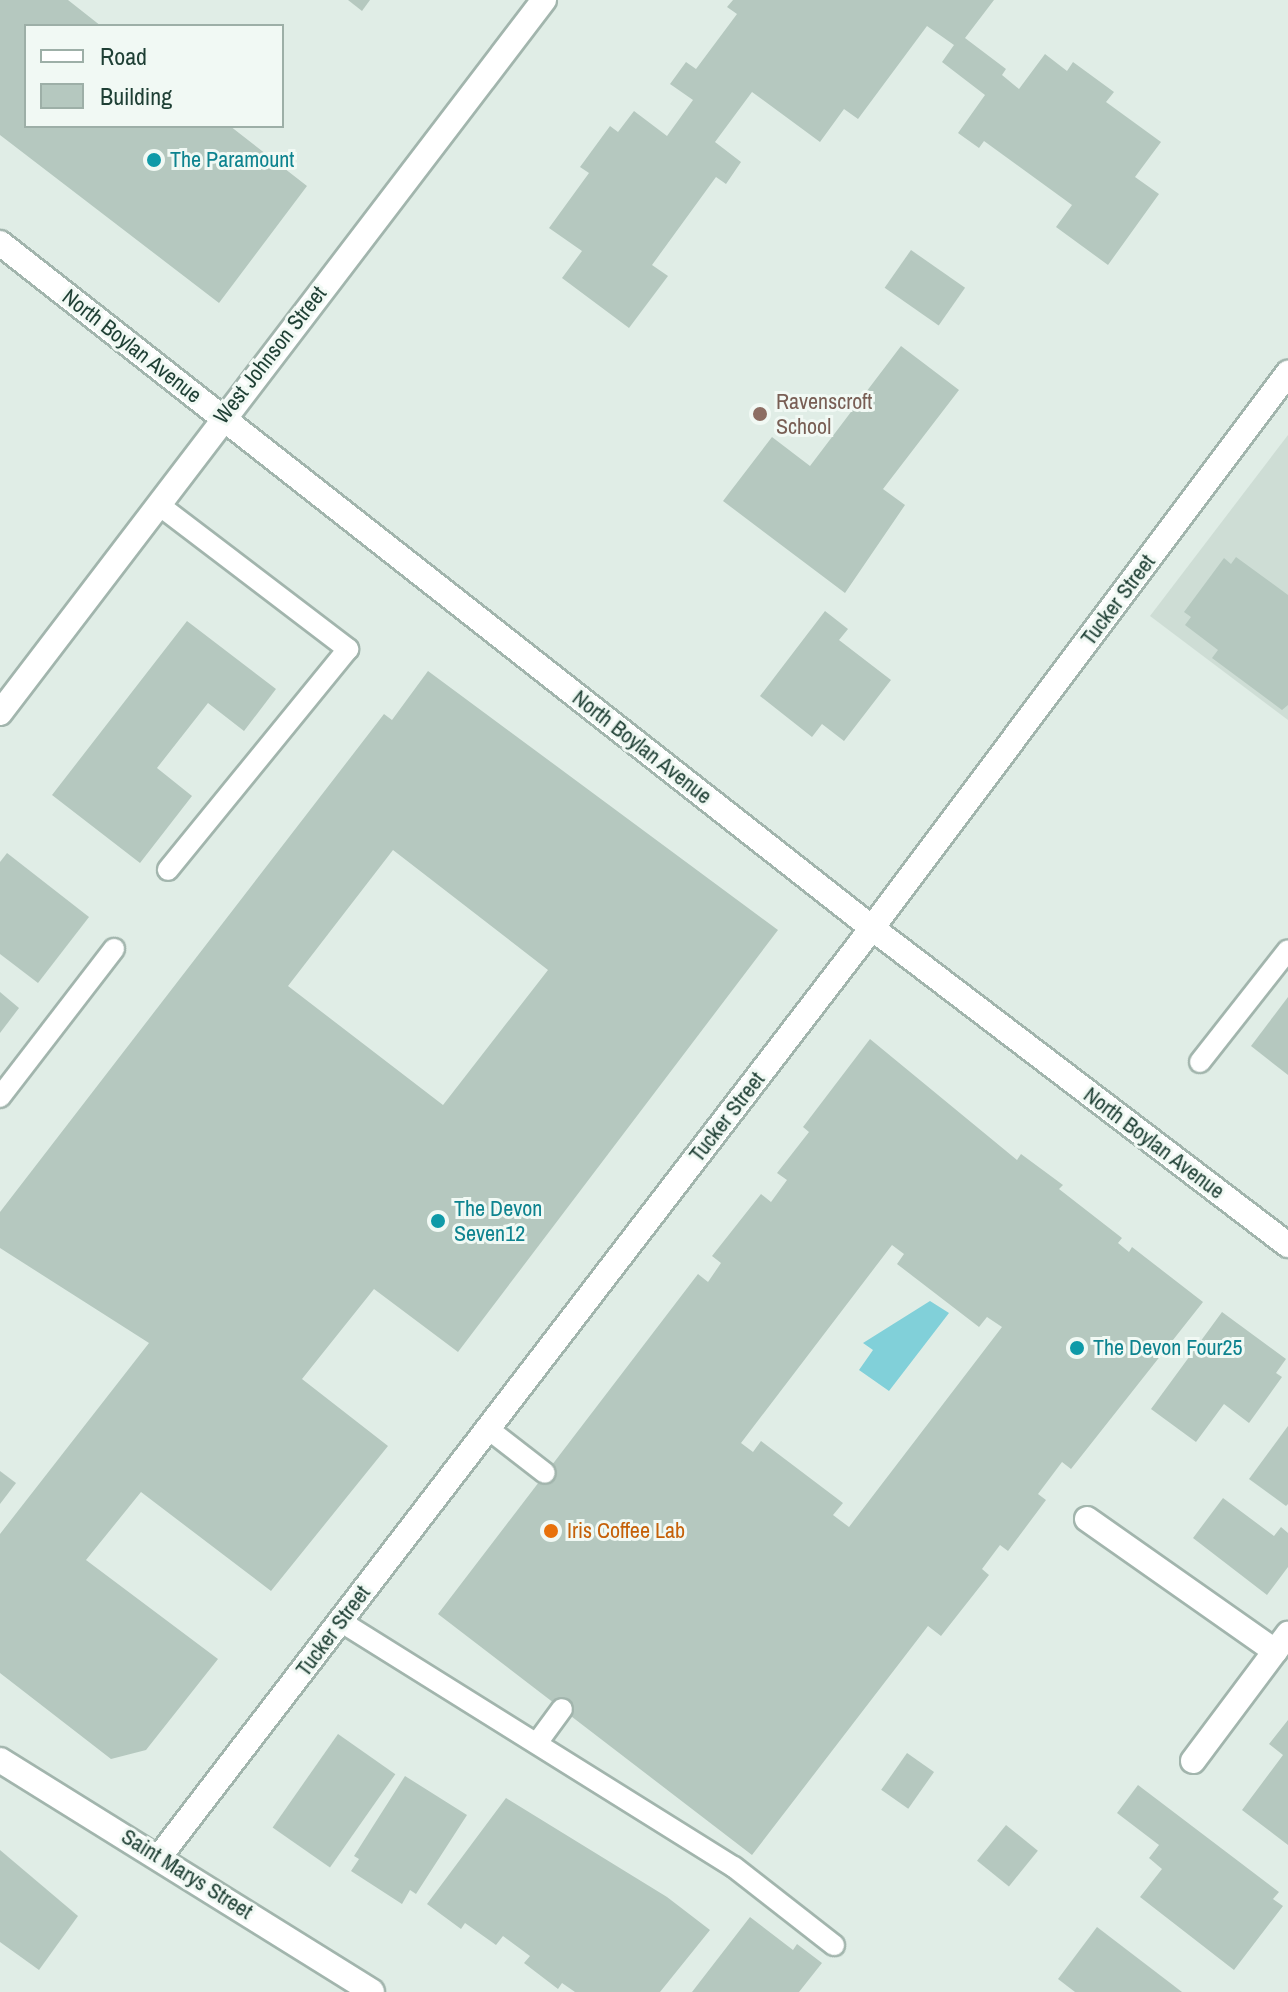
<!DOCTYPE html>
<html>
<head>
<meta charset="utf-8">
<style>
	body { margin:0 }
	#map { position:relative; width:1288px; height:1992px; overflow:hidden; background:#e0ede6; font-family:"Archivo Narrow",sans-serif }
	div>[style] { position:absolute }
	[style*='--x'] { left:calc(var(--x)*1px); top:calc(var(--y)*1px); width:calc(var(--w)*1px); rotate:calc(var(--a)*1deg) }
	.built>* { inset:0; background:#ceddd5 }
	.water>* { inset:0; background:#81d0d9 }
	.building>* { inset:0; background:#b5c8bf; transform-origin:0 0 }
	.roads { filter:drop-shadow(2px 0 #a2b5ad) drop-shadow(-2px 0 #a2b5ad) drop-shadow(0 2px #a2b5ad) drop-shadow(0 -2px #a2b5ad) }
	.service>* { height:20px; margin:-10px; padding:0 10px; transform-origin:10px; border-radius:10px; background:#fff }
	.minor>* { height:24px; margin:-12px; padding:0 12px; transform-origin:12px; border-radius:12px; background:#fff }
	.tertiary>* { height:24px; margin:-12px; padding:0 12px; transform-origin:12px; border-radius:12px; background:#fff }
	.secondary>* { height:24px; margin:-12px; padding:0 12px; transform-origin:12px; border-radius:12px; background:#fff }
	.dots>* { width:22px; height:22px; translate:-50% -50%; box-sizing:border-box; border:4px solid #f1f9f4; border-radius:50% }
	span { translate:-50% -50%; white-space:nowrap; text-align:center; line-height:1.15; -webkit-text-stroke:6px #f1f9f4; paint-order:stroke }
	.culture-label { font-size:22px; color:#0d838f }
	.left { translate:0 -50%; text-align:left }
	.street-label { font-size:22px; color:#1e3f34 }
	.education-label { font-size:22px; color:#785e54 }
	.food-label { font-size:22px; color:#c56008 }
	.legend { position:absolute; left:24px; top:24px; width:260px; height:104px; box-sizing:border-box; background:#f1f9f4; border:2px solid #9dafa7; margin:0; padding:10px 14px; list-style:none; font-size:24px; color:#1e3f34 }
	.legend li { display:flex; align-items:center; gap:16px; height:40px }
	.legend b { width:40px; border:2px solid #9dafa7 }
</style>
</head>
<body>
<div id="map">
	<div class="built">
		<div style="clip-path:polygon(1288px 435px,1288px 720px,1150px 616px)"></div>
	</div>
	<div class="water">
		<div style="clip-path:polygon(930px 1301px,949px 1313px,889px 1391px,859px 1370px,873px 1350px,863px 1343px)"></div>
	</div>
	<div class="building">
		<div style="clip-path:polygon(0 0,68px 0,101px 26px,26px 26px,26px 126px,230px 126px,307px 186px,219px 303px,0 135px)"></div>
		<div style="clip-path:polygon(348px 0,370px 0,362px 11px)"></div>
		<div style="clip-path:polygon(733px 0,994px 0,965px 38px,1006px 69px,1002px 75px,1019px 89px,1045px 54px,1067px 71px,1073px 62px,1114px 92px,1106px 102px,1161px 142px,1135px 177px,1159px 194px,1108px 265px,1056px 227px,1072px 205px,984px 141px,979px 148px,958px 133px,985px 95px,942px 62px,954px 45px,927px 26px,858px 119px,844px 109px,820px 142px,752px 92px,715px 142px,741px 162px,726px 184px,716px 177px,652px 265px,668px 276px,629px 328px,562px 278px,582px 251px,549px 228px,589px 173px,580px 167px,610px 126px,618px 132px,634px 111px,667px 136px,693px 100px,670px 84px,686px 62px,696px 69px,737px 14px,727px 7px)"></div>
		<div style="left:911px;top:250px;width:66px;height:46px;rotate:35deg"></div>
		<div style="clip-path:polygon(901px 346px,959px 390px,883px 489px,905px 505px,845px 593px,723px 501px,772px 437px,810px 466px)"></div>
		<div style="clip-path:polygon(1236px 557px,1288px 595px,1288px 705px,1282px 710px,1212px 658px,1218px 650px,1185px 625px,1191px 617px,1184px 612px,1224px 558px,1231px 564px)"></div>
		<div style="clip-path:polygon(825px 611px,848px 629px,839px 640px,891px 680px,844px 741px,822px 724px,812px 737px,760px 696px)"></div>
		<div style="clip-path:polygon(187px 621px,276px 689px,244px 731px,208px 703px,157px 768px,192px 796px,140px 863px,52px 795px)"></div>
		<div style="clip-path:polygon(evenodd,428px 671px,778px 930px,458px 1352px,374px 1289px,302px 1379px,388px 1446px,271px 1591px,141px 1492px,86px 1560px,218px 1659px,146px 1750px,111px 1759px,0 1673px,0 1534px,149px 1343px,0 1248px,0 1212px,384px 714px,392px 720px,428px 671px,393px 850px,548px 970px,443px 1105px,288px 986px,393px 850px)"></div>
		<div style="clip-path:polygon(7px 853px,89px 917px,38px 983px,0 954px,0 862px)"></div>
		<div style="clip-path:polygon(0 992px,19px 1008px,0 1033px)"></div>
		<div style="clip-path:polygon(1288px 997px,1288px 1075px,1251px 1046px)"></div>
		<div style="clip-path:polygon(evenodd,870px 1039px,1017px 1160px,1021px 1154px,1063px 1185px,1059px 1189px,1122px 1238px,1118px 1243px,1129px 1252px,1132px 1247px,1203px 1302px,1071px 1469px,1062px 1462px,1038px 1494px,1046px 1500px,1008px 1551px,1000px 1545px,982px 1569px,989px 1575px,941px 1636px,928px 1626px,752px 1855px,438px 1614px,698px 1274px,708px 1282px,721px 1263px,712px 1256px,761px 1194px,771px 1202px,787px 1180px,777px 1173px,809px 1132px,803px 1127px,870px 1039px,892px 1245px,904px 1254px,897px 1264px,979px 1327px,987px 1317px,1002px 1327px,849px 1527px,833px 1515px,843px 1503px,761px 1441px,753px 1452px,741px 1443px,892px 1245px)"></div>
		<div style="clip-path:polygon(1222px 1312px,1286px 1359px,1276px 1373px,1282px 1377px,1249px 1423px,1224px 1404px,1196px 1442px,1151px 1409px)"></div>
		<div style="clip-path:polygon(1288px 1426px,1288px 1504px,1286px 1506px,1249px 1479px)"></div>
		<div style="clip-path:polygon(0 1471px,16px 1483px,0 1504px)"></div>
		<div style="clip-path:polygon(1223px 1498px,1274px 1536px,1281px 1527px,1288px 1533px,1288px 1567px,1267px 1595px,1193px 1538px)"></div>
		<div style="clip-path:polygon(1288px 1720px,1288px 1845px,1242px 1810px,1283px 1755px,1269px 1744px)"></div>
		<div style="left:338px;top:1734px;width:70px;height:114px;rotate:35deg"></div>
		<div style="left:907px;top:1753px;width:33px;height:45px;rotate:35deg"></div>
		<div style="clip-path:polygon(405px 1776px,467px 1815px,416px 1894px,410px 1890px,402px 1904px,351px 1871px,359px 1859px,354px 1856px)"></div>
		<div style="clip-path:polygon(1138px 1785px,1279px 1892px,1273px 1899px,1283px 1906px,1234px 1970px,1140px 1897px,1162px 1869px,1149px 1858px,1159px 1845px,1117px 1813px)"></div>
		<div style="clip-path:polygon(506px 1798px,667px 1897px,710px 1930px,660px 1992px,575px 1992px,562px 1983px,558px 1989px,524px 1963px,530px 1956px,503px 1936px,496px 1945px,465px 1923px,461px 1929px,427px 1904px)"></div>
		<div style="left:1006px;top:1825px;width:41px;height:46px;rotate:39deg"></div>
		<div style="clip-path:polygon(0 1850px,78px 1916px,39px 1970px,0 1942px)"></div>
		<div style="clip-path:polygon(750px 1917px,793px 1950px,797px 1944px,822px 1963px,799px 1992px,692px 1992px)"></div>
		<div style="clip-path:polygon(1097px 1927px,1182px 1992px,1075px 1992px,1058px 1979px)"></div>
	</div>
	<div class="roads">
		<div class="service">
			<div style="--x:159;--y:505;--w:238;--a:37.3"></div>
			<div style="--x:348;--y:649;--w:285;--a:129.2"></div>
			<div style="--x:1200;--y:1062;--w:142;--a:-51.8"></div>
			<div style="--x:0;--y:1097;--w:187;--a:-52.4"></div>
			<div style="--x:487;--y:1428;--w:73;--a:37.8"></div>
			<div style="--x:340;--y:1621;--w:464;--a:32"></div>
			<div style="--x:734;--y:1867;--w:127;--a:38"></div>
			<div style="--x:537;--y:1743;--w:42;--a:-53.7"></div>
		</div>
		<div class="minor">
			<div style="--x:0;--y:713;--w:897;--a:-52.66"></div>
			<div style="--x:1087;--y:1519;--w:230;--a:35.1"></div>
			<div style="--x:1193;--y:1761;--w:159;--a:-53.2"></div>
			<div style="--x:160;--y:1856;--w:1170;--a:-52.5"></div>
			<div style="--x:872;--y:928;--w:694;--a:-53.15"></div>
		</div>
		<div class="tertiary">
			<div style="--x:0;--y:243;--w:1109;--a:38.15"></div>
			<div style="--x:872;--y:928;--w:523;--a:37.31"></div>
		</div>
		<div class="secondary">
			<div style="--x:0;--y:1760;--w:438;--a:31.9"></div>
		</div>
	</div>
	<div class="dots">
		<div style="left:154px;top:160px;background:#0f9aa8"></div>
		<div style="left:760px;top:414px;background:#8d6e63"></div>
		<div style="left:438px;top:1221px;background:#0f9aa8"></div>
		<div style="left:1077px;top:1348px;background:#0f9aa8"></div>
		<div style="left:551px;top:1531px;background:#e8710a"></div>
	</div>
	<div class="culture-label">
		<span class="left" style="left:170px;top:160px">The Paramount</span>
		<span class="left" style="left:454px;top:1221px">The Devon<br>Seven12</span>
		<span class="left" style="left:1093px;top:1348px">The Devon Four25</span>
	</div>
	<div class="street-label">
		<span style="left:132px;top:346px;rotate:38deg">North Boylan Avenue</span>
		<span style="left:270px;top:355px;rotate:-52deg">West Johnson Street</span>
		<span style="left:1118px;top:600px;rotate:-53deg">Tucker Street</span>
		<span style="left:642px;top:747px;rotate:38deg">North Boylan Avenue</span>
		<span style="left:727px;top:1117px;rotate:-52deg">Tucker Street</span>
		<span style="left:1154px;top:1143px;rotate:37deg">North Boylan Avenue</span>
		<span style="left:333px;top:1631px;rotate:-53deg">Tucker Street</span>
		<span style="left:187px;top:1874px;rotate:32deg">Saint Marys Street</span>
	</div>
	<div class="education-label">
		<span class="left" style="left:776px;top:414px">Ravenscroft<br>School</span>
	</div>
	<div class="food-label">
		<span class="left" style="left:567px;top:1531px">Iris Coffee Lab</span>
	</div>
	<ul class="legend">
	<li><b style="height:10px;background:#fff"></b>Road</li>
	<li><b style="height:22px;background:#b5c8bf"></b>Building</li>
	</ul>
</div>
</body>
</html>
